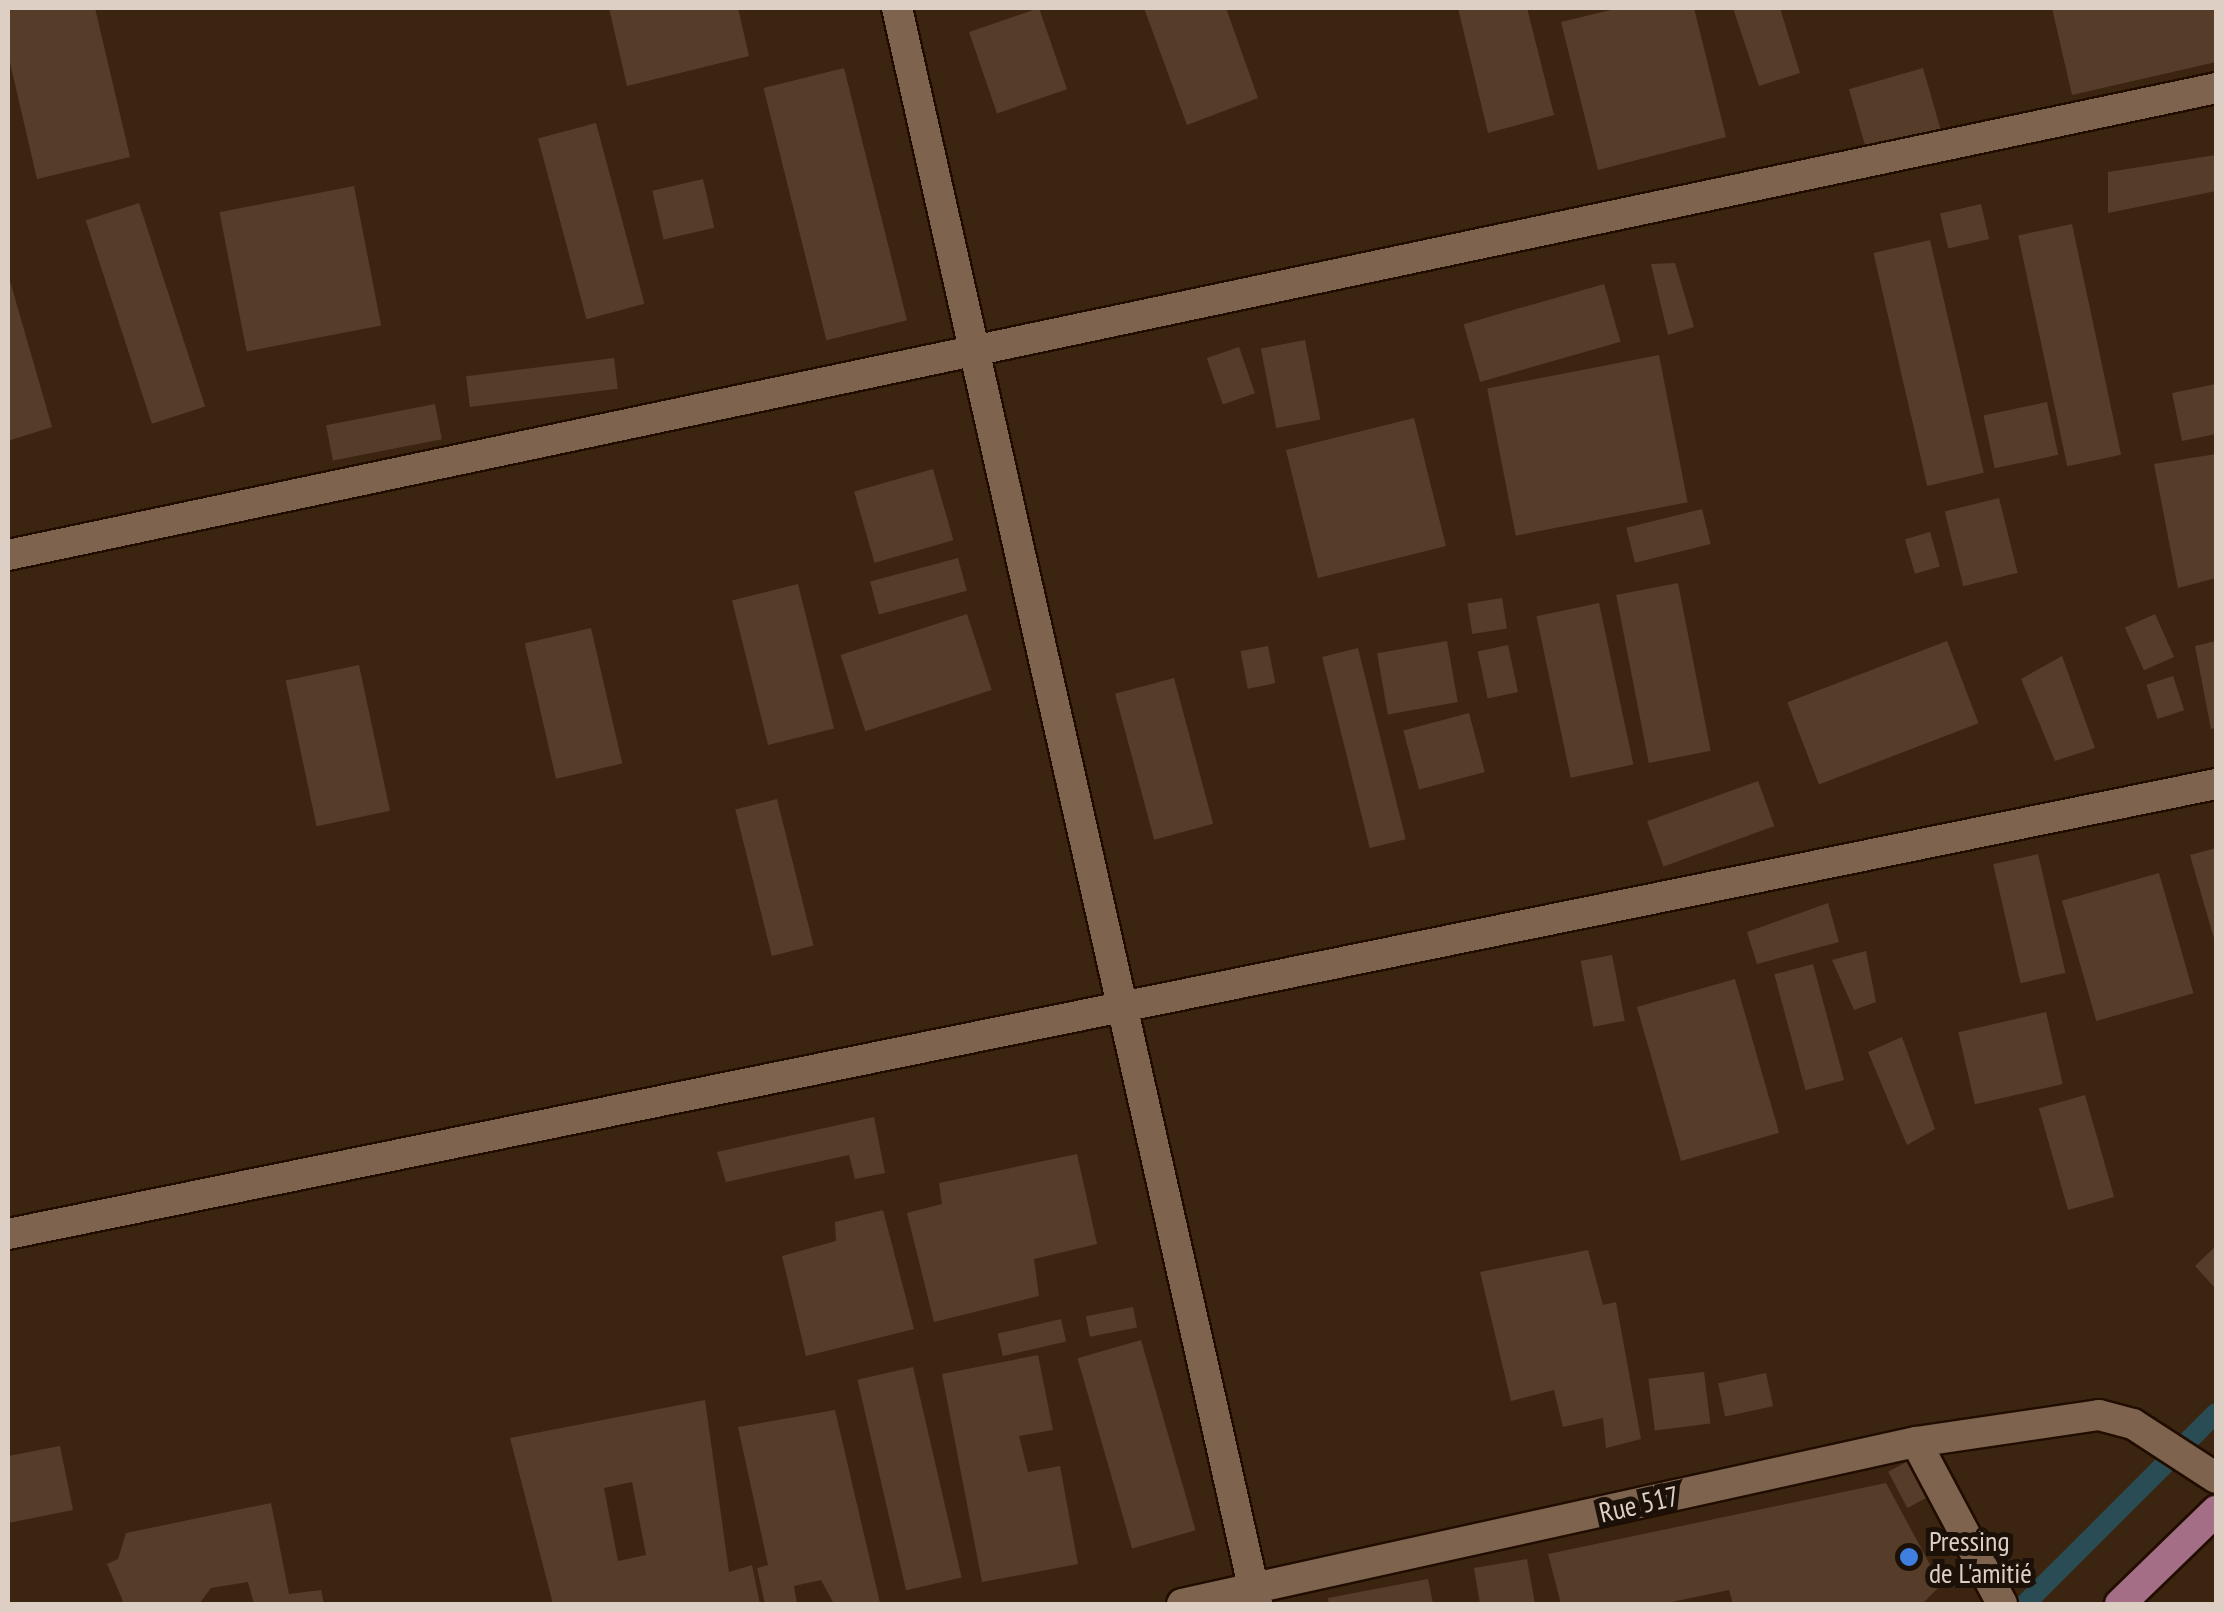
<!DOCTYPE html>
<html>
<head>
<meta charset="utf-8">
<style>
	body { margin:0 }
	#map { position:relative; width:2224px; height:1612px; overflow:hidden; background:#3b2511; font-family:"PT Sans Narrow",sans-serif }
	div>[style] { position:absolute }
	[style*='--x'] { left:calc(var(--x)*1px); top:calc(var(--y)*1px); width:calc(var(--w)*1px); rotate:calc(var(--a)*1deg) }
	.stream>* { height:20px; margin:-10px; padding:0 10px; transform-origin:10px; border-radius:10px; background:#2a4d55 }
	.building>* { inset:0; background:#553d29; transform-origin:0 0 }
	.roads { filter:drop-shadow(2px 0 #210d00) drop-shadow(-2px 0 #210d00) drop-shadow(0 2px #210d00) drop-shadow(0 -2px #210d00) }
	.minor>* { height:30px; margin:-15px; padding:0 15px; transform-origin:15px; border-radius:15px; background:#7e644f }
	.major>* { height:30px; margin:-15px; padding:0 15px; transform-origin:15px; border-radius:15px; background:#a36e86 }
	.dots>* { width:28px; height:28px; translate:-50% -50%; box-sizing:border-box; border:5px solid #1b1108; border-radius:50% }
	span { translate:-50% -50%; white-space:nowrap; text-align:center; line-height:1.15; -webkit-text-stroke:10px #1b1108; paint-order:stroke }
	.street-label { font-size:28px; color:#ddcfc3 }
	.poi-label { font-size:28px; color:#ddcfc3 }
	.left { translate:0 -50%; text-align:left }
	.frame { position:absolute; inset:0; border:10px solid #ddcfc3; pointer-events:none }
</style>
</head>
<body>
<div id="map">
	<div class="stream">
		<div style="--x:2025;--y:1604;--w:270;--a:-45"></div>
	</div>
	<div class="building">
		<div style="clip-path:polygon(8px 8px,95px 8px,130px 157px,37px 179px,8px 54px)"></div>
		<div style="clip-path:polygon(609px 8px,738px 8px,749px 56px,627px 86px)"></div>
		<div style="left:1039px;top:8px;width:86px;height:74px;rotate:71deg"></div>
		<div style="clip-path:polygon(1144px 8px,1226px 8px,1258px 98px,1187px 125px)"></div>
		<div style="clip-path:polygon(1458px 8px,1527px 8px,1554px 115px,1488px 133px)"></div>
		<div style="clip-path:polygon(1619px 8px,1694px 8px,1726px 137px,1598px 170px,1561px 22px)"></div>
		<div style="clip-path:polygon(1733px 8px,1780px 8px,1800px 73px,1759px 86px)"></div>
		<div style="clip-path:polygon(2052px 8px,2216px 8px,2216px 62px,2072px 95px)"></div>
		<div style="left:844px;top:68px;width:260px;height:83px;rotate:76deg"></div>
		<div style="left:1923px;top:68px;width:64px;height:77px;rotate:74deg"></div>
		<div style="left:596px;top:123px;width:187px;height:60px;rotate:75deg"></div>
		<div style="clip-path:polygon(2216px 155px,2216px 191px,2108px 213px,2108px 172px)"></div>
		<div style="left:703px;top:179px;width:50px;height:52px;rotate:77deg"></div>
		<div style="left:354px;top:186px;width:142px;height:137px;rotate:79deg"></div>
		<div style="left:139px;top:203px;width:214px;height:56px;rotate:72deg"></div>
		<div style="left:1981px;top:204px;width:36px;height:42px;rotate:77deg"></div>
		<div style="left:2072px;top:224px;width:236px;height:55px;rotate:78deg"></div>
		<div style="left:1930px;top:240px;width:239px;height:58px;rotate:77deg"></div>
		<div style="clip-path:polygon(1675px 263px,1694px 327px,1668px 335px,1651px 264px)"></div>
		<div style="clip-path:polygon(8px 274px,52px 427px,8px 441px)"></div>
		<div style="left:1604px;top:284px;width:60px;height:146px;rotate:74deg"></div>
		<div style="left:1305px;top:340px;width:81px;height:45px;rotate:79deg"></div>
		<div style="left:1239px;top:347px;width:49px;height:34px;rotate:71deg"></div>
		<div style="left:1659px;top:355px;width:150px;height:175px;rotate:79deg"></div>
		<div style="left:614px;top:358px;width:31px;height:149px;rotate:83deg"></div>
		<div style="clip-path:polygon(2216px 384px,2216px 434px,2182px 441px,2172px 393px)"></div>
		<div style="left:2047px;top:402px;width:54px;height:65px;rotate:78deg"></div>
		<div style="left:435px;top:404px;width:36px;height:111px;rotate:79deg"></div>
		<div style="left:1414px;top:418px;width:132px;height:132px;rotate:76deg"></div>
		<div style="clip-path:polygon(2216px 454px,2216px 578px,2178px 588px,2154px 464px)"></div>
		<div style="left:933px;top:469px;width:74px;height:82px;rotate:74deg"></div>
		<div style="left:1999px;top:498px;width:77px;height:56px;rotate:76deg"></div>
		<div style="left:1702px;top:509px;width:36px;height:78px;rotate:76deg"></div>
		<div style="left:1930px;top:532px;width:36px;height:26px;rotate:74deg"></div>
		<div style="left:958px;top:558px;width:34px;height:91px;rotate:75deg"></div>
		<div style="left:1678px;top:583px;width:171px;height:63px;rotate:79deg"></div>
		<div style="left:798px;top:584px;width:149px;height:68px;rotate:76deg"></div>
		<div style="left:1502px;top:598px;width:31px;height:35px;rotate:81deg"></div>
		<div style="left:1599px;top:603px;width:165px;height:64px;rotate:78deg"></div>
		<div style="left:967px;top:614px;width:80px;height:133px;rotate:72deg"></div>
		<div style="left:2155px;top:614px;width:47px;height:33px;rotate:66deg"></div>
		<div style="left:591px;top:628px;width:139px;height:68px;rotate:77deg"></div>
		<div style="left:1447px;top:641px;width:62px;height:71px;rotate:80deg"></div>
		<div style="left:1947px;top:641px;width:88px;height:171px;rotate:69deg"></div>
		<div style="clip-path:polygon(2216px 641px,2216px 728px,2211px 729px,2195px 646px)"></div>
		<div style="left:1508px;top:645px;width:48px;height:31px;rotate:78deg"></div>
		<div style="left:1268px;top:646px;width:38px;height:28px;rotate:79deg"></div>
		<div style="left:1358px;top:648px;width:197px;height:37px;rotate:76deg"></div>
		<div style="clip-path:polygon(2062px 656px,2095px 748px,2055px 761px,2021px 679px)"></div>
		<div style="left:359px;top:665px;width:149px;height:75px;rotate:78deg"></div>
		<div style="left:2173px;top:676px;width:36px;height:28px;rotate:72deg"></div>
		<div style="left:1174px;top:678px;width:151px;height:61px;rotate:75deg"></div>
		<div style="left:1469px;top:713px;width:61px;height:68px;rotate:75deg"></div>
		<div style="left:1758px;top:781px;width:48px;height:118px;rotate:70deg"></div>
		<div style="left:777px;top:799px;width:151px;height:43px;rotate:76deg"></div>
		<div style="clip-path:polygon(2216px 848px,2216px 942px,2215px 942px,2190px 855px)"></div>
		<div style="left:2038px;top:854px;width:122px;height:46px;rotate:77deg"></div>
		<div style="left:2159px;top:873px;width:125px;height:101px;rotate:74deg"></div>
		<div style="clip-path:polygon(1828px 903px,1839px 942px,1757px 964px,1747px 932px)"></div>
		<div style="clip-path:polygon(1866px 951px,1876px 1002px,1854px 1010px,1832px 960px)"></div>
		<div style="left:1612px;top:955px;width:67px;height:32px;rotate:79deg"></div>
		<div style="left:1813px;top:964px;width:120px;height:40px;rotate:75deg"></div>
		<div style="left:1735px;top:979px;width:160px;height:102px;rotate:74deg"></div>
		<div style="left:2046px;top:1012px;width:74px;height:90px;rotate:77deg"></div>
		<div style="clip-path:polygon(1902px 1037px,1935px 1129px,1907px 1145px,1868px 1052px)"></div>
		<div style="left:2085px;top:1095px;width:106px;height:48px;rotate:74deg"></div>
		<div style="clip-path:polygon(874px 1117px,885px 1173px,855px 1179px,849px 1155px,726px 1182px,717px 1152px)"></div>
		<div style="clip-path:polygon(1077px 1154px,1097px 1244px,1034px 1259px,1039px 1296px,934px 1322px,907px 1213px,942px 1204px,939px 1183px)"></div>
		<div style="clip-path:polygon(883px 1210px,914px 1329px,806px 1356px,782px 1256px,836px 1241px,835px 1222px)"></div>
		<div style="clip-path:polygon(2216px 1246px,2216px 1289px,2195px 1266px)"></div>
		<div style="clip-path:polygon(1588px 1250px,1603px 1305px,1616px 1302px,1641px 1439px,1606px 1448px,1603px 1418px,1563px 1427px,1554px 1390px,1511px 1401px,1480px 1272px)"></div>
		<div style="left:1133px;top:1307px;width:21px;height:48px;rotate:79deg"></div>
		<div style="left:1061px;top:1319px;width:23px;height:65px;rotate:77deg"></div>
		<div style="left:1141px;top:1340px;width:198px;height:66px;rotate:74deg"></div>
		<div style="clip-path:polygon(1038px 1355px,1053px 1430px,1019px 1436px,1028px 1472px,1060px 1466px,1078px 1564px,982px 1582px,942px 1374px)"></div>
		<div style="left:913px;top:1367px;width:216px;height:57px;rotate:77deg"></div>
		<div style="left:1704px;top:1372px;width:52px;height:56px;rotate:83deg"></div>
		<div style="left:1766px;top:1373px;width:34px;height:49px;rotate:78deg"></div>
		<div style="clip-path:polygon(evenodd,705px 1400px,729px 1572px,752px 1565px,760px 1604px,553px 1604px,510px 1438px,705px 1400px,632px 1482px,646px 1555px,618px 1561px,604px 1488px,632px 1482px)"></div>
		<div style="clip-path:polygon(835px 1410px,880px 1603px,834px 1604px,821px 1580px,794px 1586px,797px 1604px,765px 1604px,757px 1568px,768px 1565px,738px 1427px)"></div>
		<div style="clip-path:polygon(60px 1446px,73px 1510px,8px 1523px,8px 1456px)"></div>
		<div style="left:1912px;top:1459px;width:41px;height:27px;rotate:62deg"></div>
		<div style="clip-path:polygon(1886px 1483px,1941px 1585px,1922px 1604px,1733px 1604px,1729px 1590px,1662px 1604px,1561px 1604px,1548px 1554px)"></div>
		<div style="clip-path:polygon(271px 1503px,289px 1594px,321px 1590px,324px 1604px,254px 1604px,248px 1582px,211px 1588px,199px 1604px,115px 1604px,123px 1601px,107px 1564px,118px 1559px,126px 1533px)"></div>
		<div style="clip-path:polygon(1527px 1559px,1535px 1604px,1480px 1604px,1474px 1568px)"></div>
		<div style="clip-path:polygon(1428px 1579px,1433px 1604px,1329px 1604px,1328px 1598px)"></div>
	</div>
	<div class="roads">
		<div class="minor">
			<div style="--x:897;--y:8;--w:1636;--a:77.29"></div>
			<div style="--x:8;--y:555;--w:2257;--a:-11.94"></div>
			<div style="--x:8;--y:1234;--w:2253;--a:-11.52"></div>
			<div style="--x:1916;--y:1442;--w:185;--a:-8.4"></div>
			<div style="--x:2099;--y:1415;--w:35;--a:15"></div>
			<div style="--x:2133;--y:1424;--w:99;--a:33"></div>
			<div style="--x:1182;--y:1604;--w:752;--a:-12.45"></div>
			<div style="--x:1916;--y:1442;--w:183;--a:62"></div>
		</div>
		<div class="major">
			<div style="--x:2120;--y:1604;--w:134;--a:-44.1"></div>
		</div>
	</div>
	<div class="dots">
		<div style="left:1909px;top:1557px;background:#3f7fe0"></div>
	</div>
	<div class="street-label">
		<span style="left:1639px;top:1504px;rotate:-13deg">Rue 517</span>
	</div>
	<div class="poi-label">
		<span class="left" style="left:1929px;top:1557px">Pressing<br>de L'amitié</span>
	</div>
	<div class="frame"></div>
</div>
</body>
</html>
